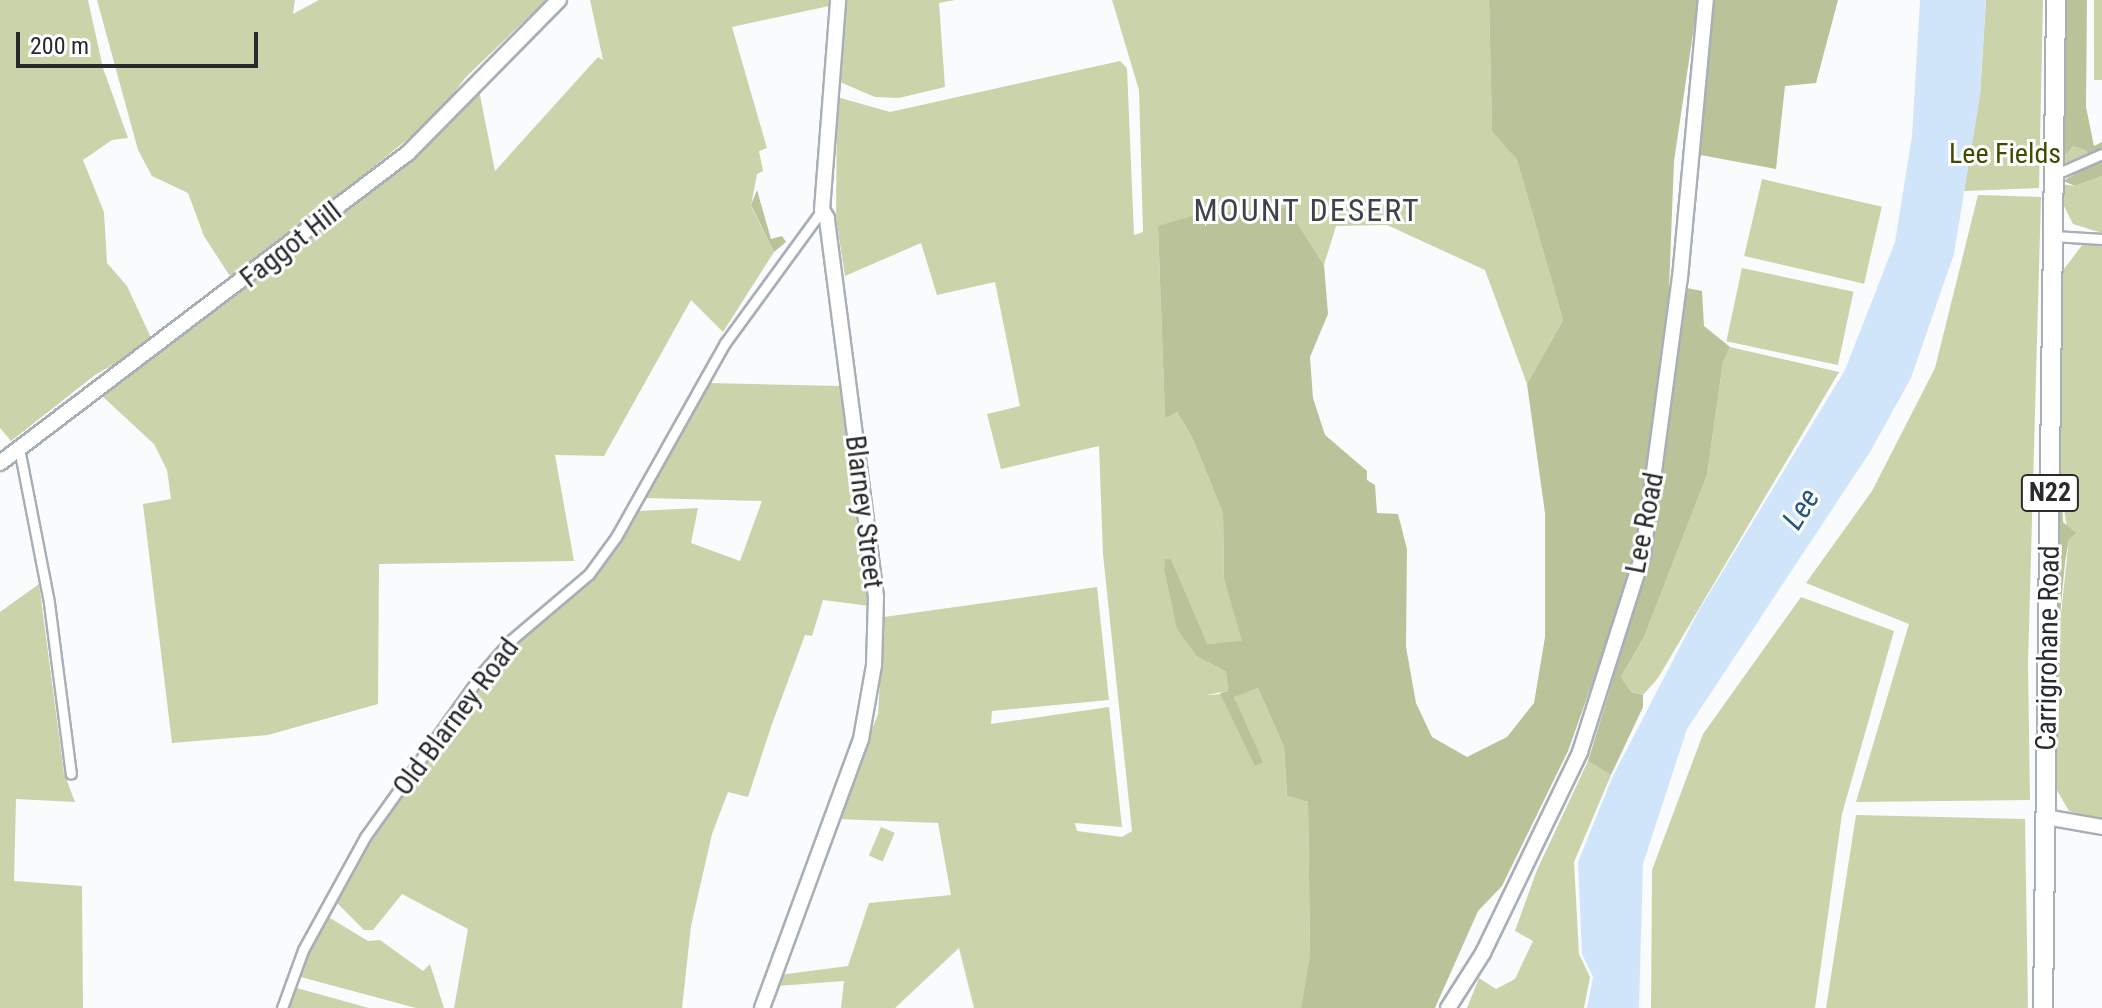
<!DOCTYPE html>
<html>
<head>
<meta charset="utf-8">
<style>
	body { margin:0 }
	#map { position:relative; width:2102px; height:1008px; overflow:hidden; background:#fafbfd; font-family:"Roboto Condensed",sans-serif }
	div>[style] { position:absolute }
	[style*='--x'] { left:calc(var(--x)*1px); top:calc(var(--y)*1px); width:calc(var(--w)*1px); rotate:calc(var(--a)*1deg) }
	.green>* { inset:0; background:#cbd3ab; transform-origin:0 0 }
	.forest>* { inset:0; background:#b9c298 }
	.water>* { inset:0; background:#d0e5f9 }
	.roads { filter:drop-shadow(2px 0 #a7afb7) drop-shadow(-2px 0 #a7afb7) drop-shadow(0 2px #a7afb7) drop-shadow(0 -2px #a7afb7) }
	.street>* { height:9px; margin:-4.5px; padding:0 4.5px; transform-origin:4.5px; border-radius:4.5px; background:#fff }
	.secondary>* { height:14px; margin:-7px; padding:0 7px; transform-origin:7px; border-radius:7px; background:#fff }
	.highway>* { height:18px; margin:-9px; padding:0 9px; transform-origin:9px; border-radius:9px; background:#fff }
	span { translate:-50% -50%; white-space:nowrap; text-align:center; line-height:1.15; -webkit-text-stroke:6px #fff; paint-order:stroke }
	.shield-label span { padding:2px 6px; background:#fff; border:2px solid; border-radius:6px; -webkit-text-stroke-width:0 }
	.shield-label { font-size:26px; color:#282b2e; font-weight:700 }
	.park-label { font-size:28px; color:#414a01 }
	.street-label { font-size:28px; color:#282b2e }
	.water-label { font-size:30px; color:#235781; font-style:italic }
	.quarter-label { font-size:32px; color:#3c434a; letter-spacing:2px }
	.scale { position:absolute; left:16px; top:32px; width:242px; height:36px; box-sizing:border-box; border:4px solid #282b2e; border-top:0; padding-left:10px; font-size:24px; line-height:28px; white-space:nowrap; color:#282b2e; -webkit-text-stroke:6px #fff; paint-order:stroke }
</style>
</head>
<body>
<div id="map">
	<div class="green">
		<div style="clip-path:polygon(0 0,88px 0,103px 68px,128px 138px,112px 140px,83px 160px,104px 212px,107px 263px,127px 286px,153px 342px,95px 375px,11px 441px,0 428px)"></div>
		<div style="clip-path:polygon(97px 0,295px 0,293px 14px,319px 0,546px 0,466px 77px,435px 117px,233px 281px,204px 236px,188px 193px,152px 176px,138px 150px)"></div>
		<div style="clip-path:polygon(590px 0,829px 0,829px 6px,732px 27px,767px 148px,759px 151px,763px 171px,757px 174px,751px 206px,774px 252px,723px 332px,691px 300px,604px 456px,555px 455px,574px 561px,379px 564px,378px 704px,268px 735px,172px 743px,143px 504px,171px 499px,167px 470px,154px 444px,101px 395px,369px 194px,428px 146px,479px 90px,495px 171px,598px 57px,603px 60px)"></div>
		<div style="clip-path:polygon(844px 0,955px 0,939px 3px,945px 87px,899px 98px,875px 97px,840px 82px)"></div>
		<div style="clip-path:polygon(1112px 0,1489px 0,1492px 130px,1517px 160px,1563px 320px,1527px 384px,1485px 270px,1387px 225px,1336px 226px,1324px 265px,1287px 207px,1158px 226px,1165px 417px,1177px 412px,1192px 437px,1223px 513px,1224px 579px,1243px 642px,1206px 644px,1171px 559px,1164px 570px,1175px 619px,1208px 662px,1226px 672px,1228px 691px,1206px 695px,1223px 694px,1255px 765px,1234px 696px,1258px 688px,1284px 747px,1287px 796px,1308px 802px,1310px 954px,1301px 1008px,974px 1008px,959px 948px,895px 1008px,841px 1008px,844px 981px,777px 986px,779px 975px,848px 966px,869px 903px,951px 895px,938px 823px,837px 819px,878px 714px,884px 617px,1097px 587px,1109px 700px,992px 711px,991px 724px,1109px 707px,1122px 827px,1075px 823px,1077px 831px,1122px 837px,1132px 831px,1103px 554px,1099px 446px,1001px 469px,987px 414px,1020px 406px,995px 282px,937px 295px,921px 243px,845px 276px,836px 218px,837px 97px,890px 112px,1120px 61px,1127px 68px,1134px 235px,1143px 232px,1139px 90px)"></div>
		<div style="clip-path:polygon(1986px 0,2043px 0,2039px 188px,1964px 191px,1980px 94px)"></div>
		<div style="left:2094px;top:0;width:8px;height:80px"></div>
		<div style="clip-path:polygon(2073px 146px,2087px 151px,2089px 160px,2062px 167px,2062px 153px,2067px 154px)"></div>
		<div style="clip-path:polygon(2102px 176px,2102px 233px,2073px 224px,2061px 200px,2061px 184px,2075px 186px)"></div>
		<div style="left:1762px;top:179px;width:123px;height:79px;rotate:13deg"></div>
		<div style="clip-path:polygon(1978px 195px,2041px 197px,2028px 664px,2030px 800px,1856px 802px,1909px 624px,1806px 583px,1872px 491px,1935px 368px)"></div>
		<div style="clip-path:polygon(2083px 244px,2102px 245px,2102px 820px,2069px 811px,2054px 785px,2055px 670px,2069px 539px,2058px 474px,2061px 273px)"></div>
		<div style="left:1742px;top:268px;width:114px;height:75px;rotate:12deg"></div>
		<div style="clip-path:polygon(1730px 347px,1839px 372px,1658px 678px,1643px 695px,1631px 692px,1621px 677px,1644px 637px,1707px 475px,1723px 362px)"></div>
		<div style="clip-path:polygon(706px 383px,840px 386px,870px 606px,823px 600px,812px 636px,805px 635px,772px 724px,748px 797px,728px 792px,712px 834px,691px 926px,682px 1008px,454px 1008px,468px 929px,402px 894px,373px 930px,364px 930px,334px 900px,366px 838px,475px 690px,512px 645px,588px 581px,638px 511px,698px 508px,691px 543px,740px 561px,762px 501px,644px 498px)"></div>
		<div style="clip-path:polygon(39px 584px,64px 773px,75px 802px,16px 799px,14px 881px,82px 886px,83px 1008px,0 1008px,0 612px)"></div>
		<div style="clip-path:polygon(1801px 597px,1894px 631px,1842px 814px,1815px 1008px,1651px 1008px,1652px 870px,1703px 734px)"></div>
		<div style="clip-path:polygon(1588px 761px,1611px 775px,1574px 862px,1579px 954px,1590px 977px,1584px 1008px,1467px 1008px,1479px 978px,1496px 989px,1515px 979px,1533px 941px,1515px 931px,1537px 870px)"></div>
		<div style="clip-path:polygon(1856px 815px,2025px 819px,2028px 1008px,1826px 1008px)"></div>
		<div style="left:881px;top:827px;width:15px;height:31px;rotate:23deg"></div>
		<div style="clip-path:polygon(325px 915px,368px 941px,380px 940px,423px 971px,430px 964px,444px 1008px,416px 1008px,297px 976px)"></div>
		<div style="clip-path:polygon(293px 987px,369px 1008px,285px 1008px)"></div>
	</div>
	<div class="forest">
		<div style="clip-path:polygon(1489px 0,1698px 0,1674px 161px,1668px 315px,1635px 563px,1568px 751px,1502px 886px,1478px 911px,1435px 1008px,1301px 1008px,1310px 954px,1308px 802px,1287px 796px,1284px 747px,1258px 688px,1234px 697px,1263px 762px,1255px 766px,1220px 693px,1228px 691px,1226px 672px,1197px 656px,1177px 629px,1164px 570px,1165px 559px,1171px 559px,1207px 644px,1242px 641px,1224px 579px,1223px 513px,1192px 437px,1177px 412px,1165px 418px,1158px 226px,1196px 215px,1287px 207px,1324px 265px,1328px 314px,1310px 357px,1313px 398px,1325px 435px,1367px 471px,1367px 480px,1375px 485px,1377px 513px,1398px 514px,1407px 549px,1406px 647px,1416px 703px,1432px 737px,1467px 757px,1507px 737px,1534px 703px,1545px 637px,1545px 513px,1527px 384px,1563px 320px,1517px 160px,1492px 131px)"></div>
		<div style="clip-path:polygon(1713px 0,1838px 0,1816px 83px,1785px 86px,1776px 169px,1695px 154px)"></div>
		<div style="clip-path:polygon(2066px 0,2087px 0,2086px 107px,2094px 146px,2102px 142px,2102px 152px,2089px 160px,2087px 151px,2073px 146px,2067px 154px,2062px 153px)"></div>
		<div style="clip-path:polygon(2102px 158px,2102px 176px,2075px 186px,2063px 181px)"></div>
		<div style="clip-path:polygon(757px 190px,771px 239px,782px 236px,786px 242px,774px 252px,751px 205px)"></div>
		<div style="clip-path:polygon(1687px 288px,1702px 291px,1704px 326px,1730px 347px,1723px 362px,1707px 475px,1644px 637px,1621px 677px,1631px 692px,1643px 695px,1643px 707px,1611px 775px,1588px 761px,1651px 555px)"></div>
		<div style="clip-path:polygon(2061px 472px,2063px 522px,2076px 533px,2069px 539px,2065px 562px,2055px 670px)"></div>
	</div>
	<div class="water">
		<div style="clip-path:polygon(1920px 0,1986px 0,1980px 94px,1954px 254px,1911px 378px,1870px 452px,1687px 729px,1643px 864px,1639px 1008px,1587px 1008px,1593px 977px,1582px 954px,1578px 862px,1612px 778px,1698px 612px,1845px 370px,1895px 242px,1912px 136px)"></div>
	</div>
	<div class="roads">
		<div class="street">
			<div style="--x:2054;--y:175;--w:52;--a:-23.6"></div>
			<div style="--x:2053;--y:236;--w:49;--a:3.5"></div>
			<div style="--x:19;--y:448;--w:158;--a:79"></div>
			<div style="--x:49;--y:603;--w:172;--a:82.7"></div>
			<div style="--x:282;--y:1008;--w:62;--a:-70.1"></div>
			<div style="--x:303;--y:950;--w:129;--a:-61.2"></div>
			<div style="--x:365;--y:837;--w:203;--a:-54.4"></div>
			<div style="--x:483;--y:672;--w:41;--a:-48.9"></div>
			<div style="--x:510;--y:641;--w:104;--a:-40.3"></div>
			<div style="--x:589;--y:574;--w:46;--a:-53.9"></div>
			<div style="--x:616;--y:537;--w:223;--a:-60.7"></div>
			<div style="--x:725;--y:343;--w:165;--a:-53.9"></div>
		</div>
		<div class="secondary">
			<div style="--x:0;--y:463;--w:512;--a:-37.23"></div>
			<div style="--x:408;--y:153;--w:215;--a:-45.4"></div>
			<div style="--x:2046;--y:817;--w:57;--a:10.1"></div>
			<div style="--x:762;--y:1008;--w:287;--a:-69.8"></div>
			<div style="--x:861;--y:739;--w:75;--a:-80"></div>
			<div style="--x:874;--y:665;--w:68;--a:-88.3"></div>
			<div style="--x:876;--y:597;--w:382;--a:-97.4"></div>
			<div style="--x:827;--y:218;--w:9;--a:-122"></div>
			<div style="--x:822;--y:210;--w:211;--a:-85.6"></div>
			<div style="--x:1448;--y:1008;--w:65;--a:-57.5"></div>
			<div style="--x:1483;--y:953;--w:223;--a:-64.2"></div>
			<div style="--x:1580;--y:752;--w:208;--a:-72.3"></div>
			<div style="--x:1643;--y:554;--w:278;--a:-82.4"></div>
			<div style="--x:1680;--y:278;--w:279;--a:-84.7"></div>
		</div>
		<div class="highway">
			<div style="--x:2043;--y:1008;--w:1008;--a:-89.26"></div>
		</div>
	</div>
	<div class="shield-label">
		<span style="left:2050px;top:493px">N22</span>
	</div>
	<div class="park-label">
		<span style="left:2005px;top:154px">Lee Fields</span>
	</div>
	<div class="street-label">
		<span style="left:291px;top:245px;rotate:-38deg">Faggot Hill</span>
		<span style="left:864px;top:512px;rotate:83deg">Blarney Street</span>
		<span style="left:1645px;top:523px;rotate:-79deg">Lee Road</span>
		<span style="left:2048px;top:648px;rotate:-89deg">Carrigrohane Road</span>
		<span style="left:456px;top:717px;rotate:-53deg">Old Blarney Road</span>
	</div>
	<div class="water-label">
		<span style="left:1801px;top:509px;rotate:-58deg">Lee</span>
	</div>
	<div class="quarter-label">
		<span style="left:1307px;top:210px">MOUNT DESERT</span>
	</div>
	<div class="scale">200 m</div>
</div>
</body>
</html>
